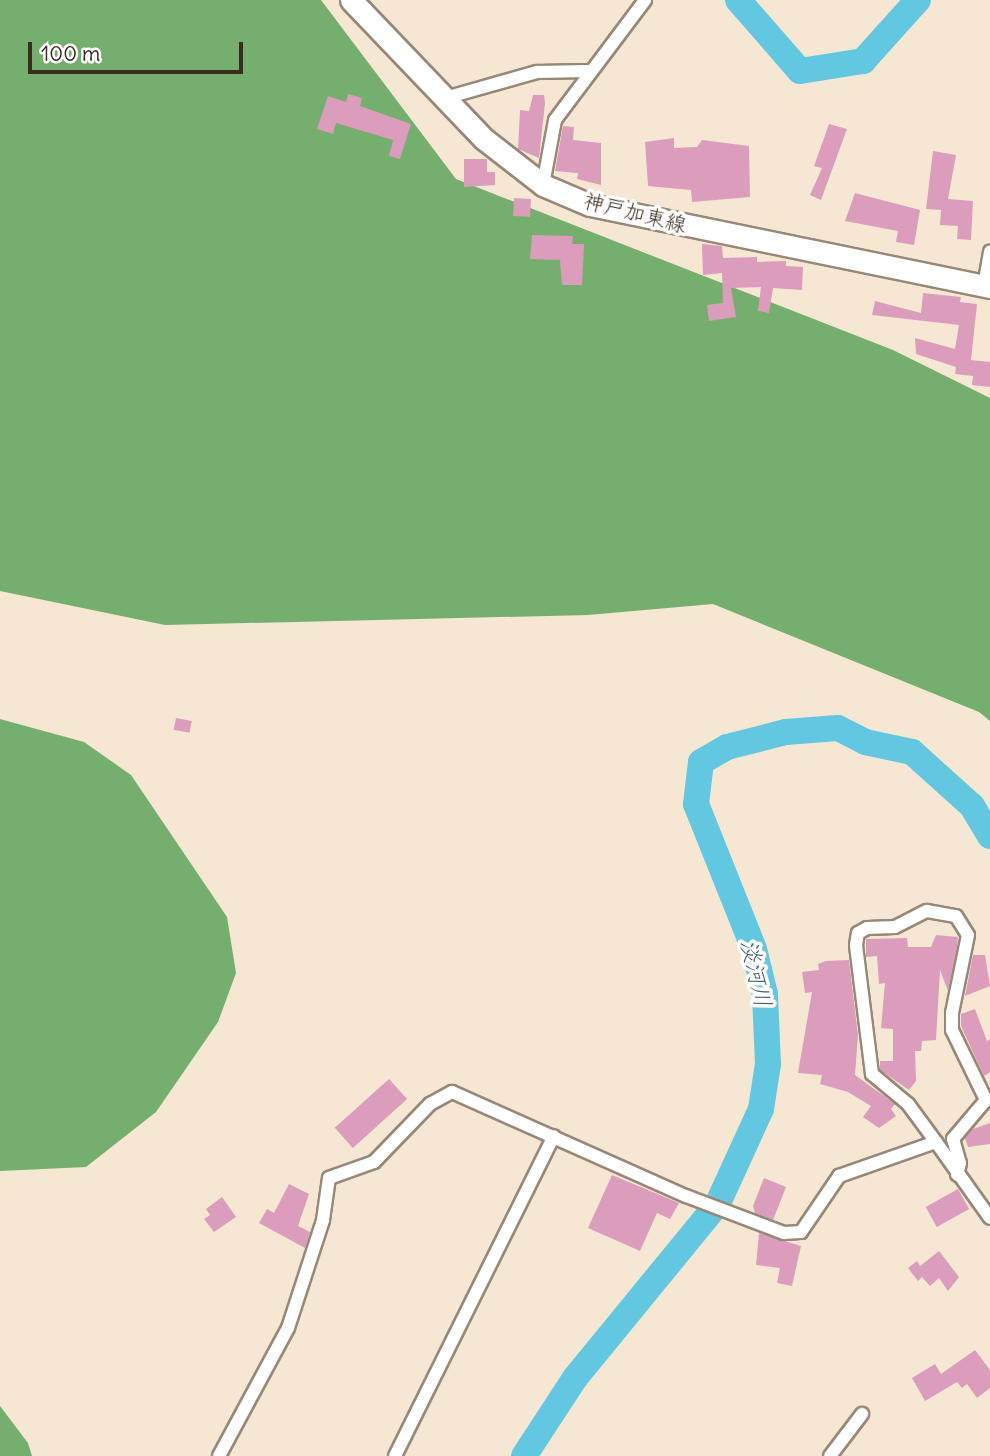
<!DOCTYPE html>
<html>
<head>
<meta charset="utf-8">
<style>
	body { margin:0 }
	#map { position:relative; width:990px; height:1456px; overflow:hidden; background:#f6e7d2; font-family:Delius,"Klee One",sans-serif }
	div>[style] { position:absolute }
	[style*='--x'] { left:calc(var(--x)*1px); top:calc(var(--y)*1px); width:calc(var(--w)*1px); rotate:calc(var(--a)*1deg) }
	.forest>* { inset:0; background:#74af6e }
	.river>* { height:26px; margin:-13px; padding:0 13px; transform-origin:13px; border-radius:13px; background:#62c7e0 }
	.building>* { inset:0; background:#dc9dbd; transform-origin:0 0 }
	.roads { filter:drop-shadow(2px 0 #988878) drop-shadow(-2px 0 #988878) drop-shadow(0 2px #988878) drop-shadow(0 -2px #988878) }
	.street>* { height:12px; margin:-6px; padding:0 6px; transform-origin:6px; border-radius:6px; background:#fff }
	.primary>* { height:21px; margin:-10.5px; padding:0 10.5px; transform-origin:10.5px; border-radius:10.5px; background:#fff }
	span { translate:-50% -50%; white-space:nowrap; text-align:center; line-height:1.15; -webkit-text-stroke:7px #fff; paint-order:stroke }
	.street-label { font-size:21px; color:#3b2a1e }
	.water-label { font-size:23px; color:#496162; font-style:italic }
	.scale { position:absolute; left:28px; top:42px; width:215px; height:32px; box-sizing:border-box; border:4px solid #3b2a1e; border-top:0; padding-left:9px; font-size:21px; line-height:24px; white-space:nowrap; color:#3b2a1e; -webkit-text-stroke:5px #fff; paint-order:stroke }
</style>
</head>
<body>
<div id="map">
	<div class="forest">
		<div style="clip-path:polygon(0 0,321px 0,456px 179px,893px 350px,990px 398px,990px 721px,979px 712px,713px 604px,588px 615px,165px 625px,0 591px)"></div>
		<div style="clip-path:polygon(0 719px,84px 742px,131px 775px,227px 917px,236px 973px,218px 1022px,156px 1112px,86px 1167px,0 1171px)"></div>
		<div style="clip-path:polygon(0 1406px,28px 1443px,32px 1456px,0 1456px)"></div>
	</div>
	<div class="river">
		<div style="--x:738;--y:0;--w:94;--a:48.9"></div>
		<div style="--x:800;--y:71;--w:64;--a:-9"></div>
		<div style="--x:863;--y:61;--w:82;--a:-48"></div>
		<div style="--x:524;--y:1456;--w:93;--a:-56.8"></div>
		<div style="--x:575;--y:1378;--w:226;--a:-50.7"></div>
		<div style="--x:718;--y:1203;--w:103;--a:-65.4"></div>
		<div style="--x:761;--y:1109;--w:46;--a:-81.2"></div>
		<div style="--x:768;--y:1064;--w:70;--a:-92.5"></div>
		<div style="--x:765;--y:994;--w:46;--a:-103.7"></div>
		<div style="--x:754;--y:949;--w:156;--a:-111.8"></div>
		<div style="--x:696;--y:804;--w:42;--a:-83.2"></div>
		<div style="--x:701;--y:762;--w:30;--a:-30"></div>
		<div style="--x:727;--y:747;--w:61;--a:-14.3"></div>
		<div style="--x:786;--y:732;--w:52;--a:-4.4"></div>
		<div style="--x:838;--y:728;--w:30;--a:27"></div>
		<div style="--x:865;--y:742;--w:48;--a:12"></div>
		<div style="--x:912;--y:752;--w:81;--a:42"></div>
		<div style="--x:972;--y:806;--w:35;--a:59"></div>
	</div>
	<div class="building">
		<div style="clip-path:polygon(348px 94px,362px 98px,360px 106px,411px 124px,400px 159px,389px 156px,393px 140px,336px 123px,333px 134px,317px 129px,328px 96px,346px 102px)"></div>
		<div style="clip-path:polygon(533px 95px,544px 95px,545px 103px,539px 158px,518px 149px,520px 110px,529px 111px)"></div>
		<div style="clip-path:polygon(829px 124px,847px 129px,821px 200px,810px 195px,822px 168px,814px 166px)"></div>
		<div style="clip-path:polygon(563px 126px,574px 127px,573px 140px,601px 143px,601px 185px,577px 179px,578px 173px,555px 171px)"></div>
		<div style="clip-path:polygon(674px 138px,674px 148px,697px 147px,702px 140px,749px 146px,750px 197px,692px 202px,691px 190px,648px 186px,645px 142px)"></div>
		<div style="clip-path:polygon(933px 151px,956px 155px,948px 199px,973px 201px,971px 240px,957px 239px,958px 226px,940px 225px,941px 210px,926px 209px)"></div>
		<div style="clip-path:polygon(464px 159px,487px 159px,487px 172px,495px 172px,495px 185px,464px 187px)"></div>
		<div style="clip-path:polygon(855px 193px,920px 210px,914px 245px,896px 242px,898px 231px,845px 221px)"></div>
		<div style="left:514px;top:198px;width:17px;height:18px;rotate:3deg"></div>
		<div style="clip-path:polygon(532px 235px,573px 236px,572px 244px,584px 244px,582px 285px,562px 285px,560px 260px,530px 259px)"></div>
		<div style="clip-path:polygon(702px 244px,722px 246px,723px 258px,757px 257px,757px 262px,786px 261px,786px 266px,803px 267px,802px 290px,773px 288px,769px 313px,758px 311px,761px 287px,731px 288px,736px 317px,709px 321px,707px 305px,723px 303px,722px 273px,703px 275px)"></div>
		<div style="clip-path:polygon(923px 293px,961px 297px,960px 302px,977px 304px,971px 360px,990px 362px,990px 387px,972px 385px,973px 376px,955px 374px,956px 367px,916px 354px,915px 338px,955px 349px,959px 325px,872px 315px,875px 301px,921px 313px)"></div>
		<div style="left:176px;top:718px;width:16px;height:12px;rotate:11deg"></div>
		<div style="clip-path:polygon(936px 935px,958px 937px,957px 947px,948px 991px,940px 970px,936px 1040px,922px 1041px,921px 1051px,915px 1051px,916px 1081px,909px 1090px,880px 1070px,880px 1061px,893px 1061px,893px 1029px,881px 1028px,885px 983px,879px 984px,877px 956px,866px 957px,866px 939px,907px 938px,908px 947px,931px 947px)"></div>
		<div style="clip-path:polygon(973px 955px,985px 955px,990px 986px,965px 996px)"></div>
		<div style="clip-path:polygon(849px 960px,858px 1035px,855px 1075px,895px 1104px,891px 1109px,896px 1116px,879px 1128px,863px 1117px,871px 1106px,848px 1092px,820px 1084px,822px 1075px,798px 1073px,812px 992px,805px 993px,802px 972px,819px 970px,818px 964px,826px 961px)"></div>
		<div style="clip-path:polygon(975px 1009px,987px 1041px,990px 1039px,990px 1072px,984px 1076px,961px 1026px,961px 1014px)"></div>
		<div style="left:389px;top:1079px;width:27px;height:73px;rotate:48deg"></div>
		<div style="clip-path:polygon(990px 1123px,990px 1144px,968px 1147px,965px 1138px,973px 1129px)"></div>
		<div style="clip-path:polygon(612px 1175px,679px 1203px,670px 1219px,657px 1213px,640px 1251px,588px 1228px)"></div>
		<div style="clip-path:polygon(764px 1178px,786px 1187px,773px 1220px,755px 1213px,753px 1206px)"></div>
		<div style="clip-path:polygon(289px 1184px,309px 1194px,298px 1226px,310px 1232px,305px 1248px,259px 1223px,267px 1209px,274px 1213px)"></div>
		<div style="left:958px;top:1189px;width:23px;height:37px;rotate:61deg"></div>
		<div style="clip-path:polygon(222px 1197px,236px 1217px,214px 1232px,204px 1219px,210px 1215px,206px 1209px)"></div>
		<div style="clip-path:polygon(759px 1233px,801px 1246px,792px 1286px,777px 1283px,780px 1268px,756px 1265px)"></div>
		<div style="clip-path:polygon(939px 1251px,959px 1277px,948px 1291px,939px 1278px,930px 1286px,922px 1277px,918px 1281px,908px 1268px,917px 1261px,920px 1266px)"></div>
		<div style="clip-path:polygon(975px 1350px,990px 1370px,990px 1388px,977px 1398px,967px 1384px,962px 1388px,957px 1382px,925px 1401px,912px 1378px,935px 1364px,941px 1374px)"></div>
	</div>
	<div class="roads">
		<div class="street">
			<div style="--x:445;--y:98;--w:96;--a:-15.8"></div>
			<div style="--x:537;--y:72;--w:51;--a:-1.1"></div>
			<div style="--x:543;--y:185;--w:66;--a:-79.5"></div>
			<div style="--x:555;--y:120;--w:150;--a:-53.1"></div>
			<div style="--x:984;--y:286;--w:35;--a:-80"></div>
			<div style="--x:936;--y:1142;--w:47;--a:-126.4"></div>
			<div style="--x:908;--y:1104;--w:47;--a:-140.2"></div>
			<div style="--x:872;--y:1074;--w:130;--a:-97.1"></div>
			<div style="--x:856;--y:945;--w:12;--a:-81"></div>
			<div style="--x:858;--y:933;--w:10;--a:-29"></div>
			<div style="--x:867;--y:928;--w:28;--a:-2"></div>
			<div style="--x:895;--y:927;--w:36;--a:-27"></div>
			<div style="--x:927;--y:911;--w:29;--a:10"></div>
			<div style="--x:956;--y:916;--w:22;--a:58"></div>
			<div style="--x:968;--y:935;--w:80;--a:101.6"></div>
			<div style="--x:952;--y:1013;--w:17;--a:90"></div>
			<div style="--x:952;--y:1030;--w:78;--a:64.1"></div>
			<div style="--x:986;--y:1100;--w:51;--a:130.2"></div>
			<div style="--x:953;--y:1139;--w:25;--a:74"></div>
			<div style="--x:960;--y:1163;--w:12;--a:104"></div>
			<div style="--x:219;--y:1456;--w:145;--a:-61.7"></div>
			<div style="--x:288;--y:1328;--w:114;--a:-72"></div>
			<div style="--x:323;--y:1220;--w:42;--a:-81.9"></div>
			<div style="--x:329;--y:1178;--w:48;--a:-19.6"></div>
			<div style="--x:374;--y:1162;--w:81;--a:-46"></div>
			<div style="--x:430;--y:1104;--w:25;--a:-29"></div>
			<div style="--x:452;--y:1092;--w:256;--a:24"></div>
			<div style="--x:686;--y:1196;--w:105;--a:20.7"></div>
			<div style="--x:784;--y:1233;--w:17;--a:-3"></div>
			<div style="--x:801;--y:1232;--w:68;--a:-55.8"></div>
			<div style="--x:839;--y:1176;--w:103;--a:-19.3"></div>
			<div style="--x:936;--y:1142;--w:93;--a:54.6"></div>
			<div style="--x:395;--y:1456;--w:357;--a:-63.6"></div>
			<div style="--x:830;--y:1456;--w:53;--a:-52.7"></div>
		</div>
		<div class="primary">
			<div style="--x:351;--y:0;--w:192;--a:46.3"></div>
			<div style="--x:484;--y:139;--w:75;--a:37.9"></div>
			<div style="--x:543;--y:185;--w:51;--a:23.1"></div>
			<div style="--x:590;--y:205;--w:408;--a:11.6"></div>
		</div>
	</div>
	<div class="street-label">
		<span style="left:635px;top:213px;rotate:14deg">神戸加東線</span>
	</div>
	<div class="water-label">
		<span style="left:756px;top:973px;rotate:77deg">淡河川</span>
	</div>
	<div class="scale">100 m</div>
</div>
</body>
</html>
